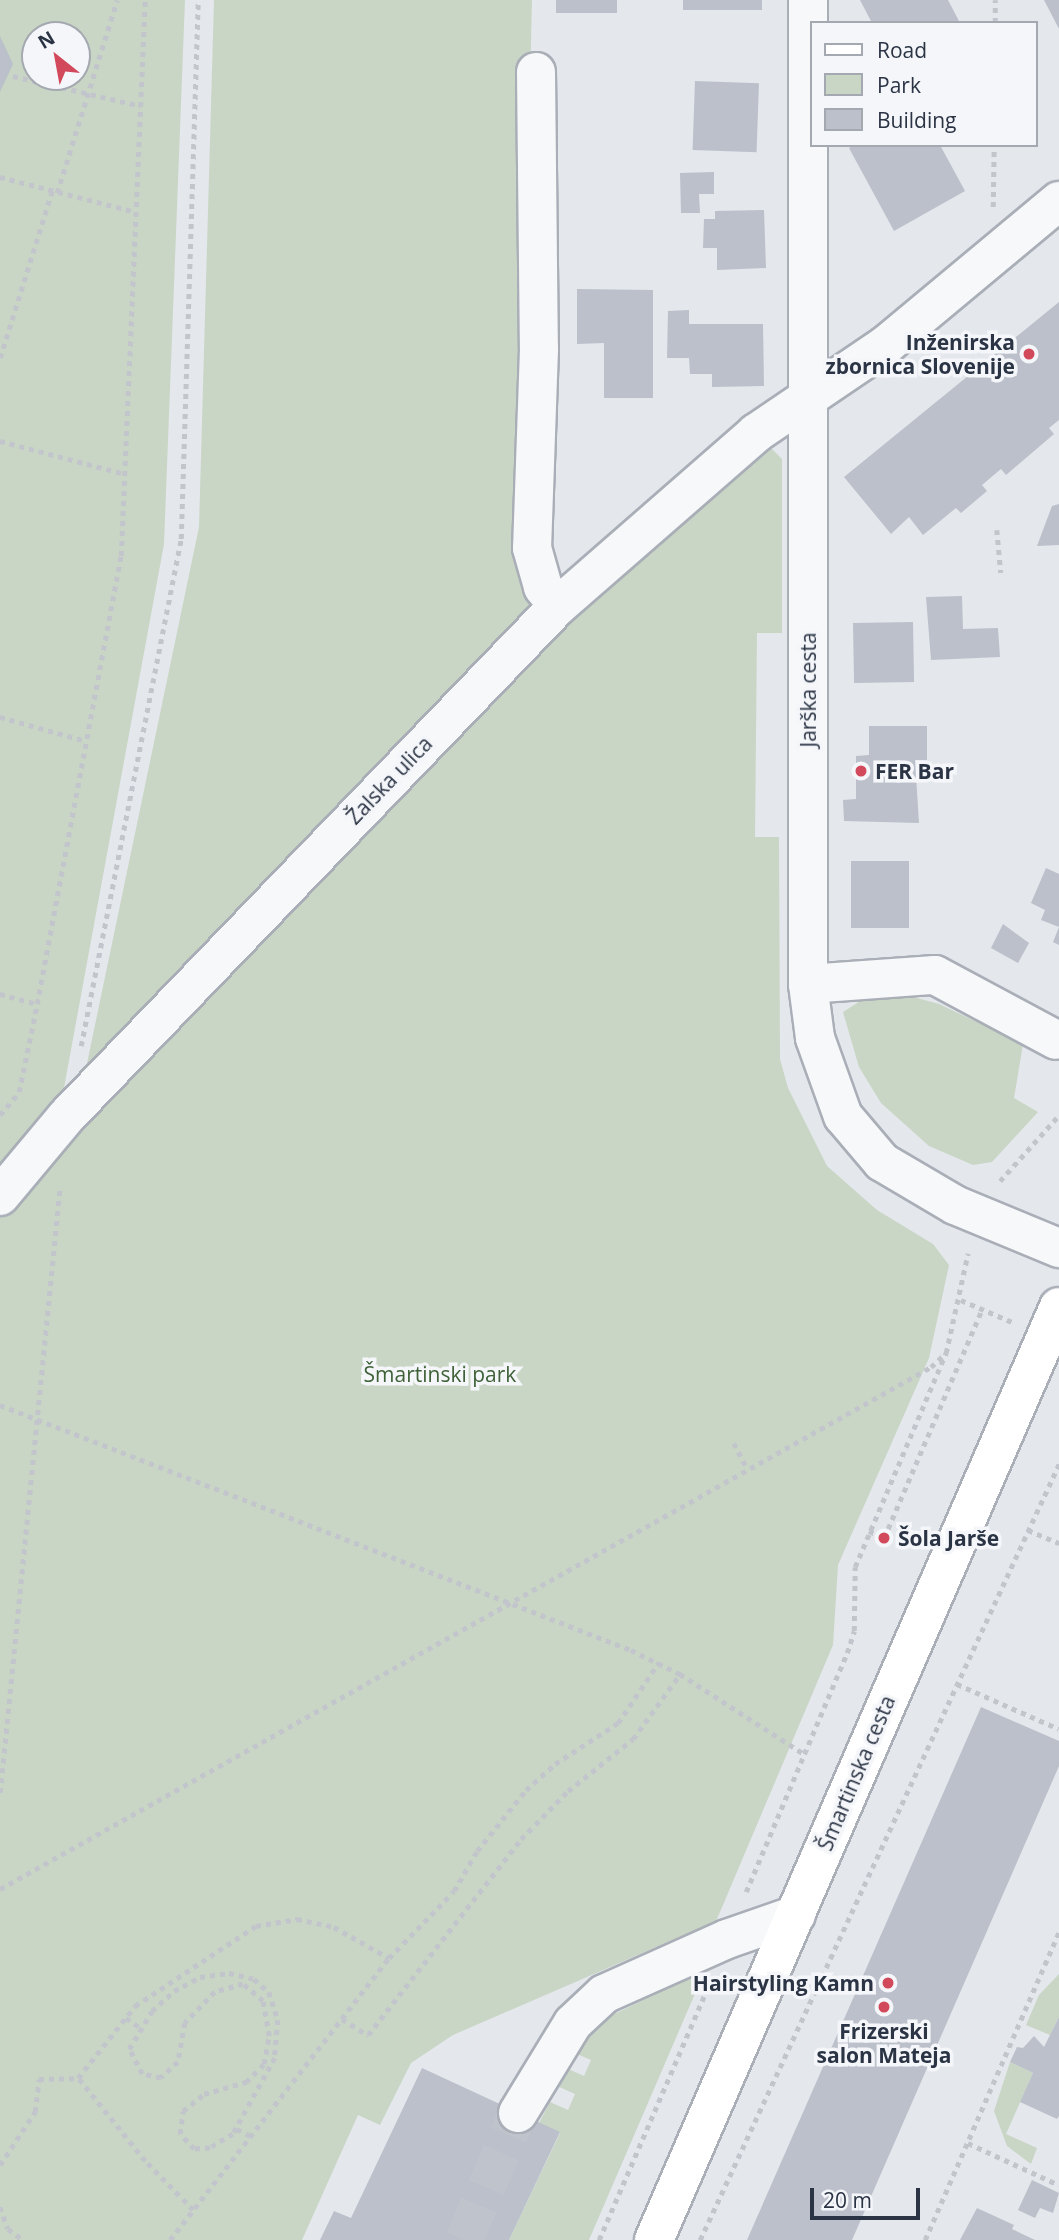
<!DOCTYPE html>
<html>
<head>
<meta charset="utf-8">
<style>
	body { margin:0 }
	#map { position:relative; width:1059px; height:2240px; overflow:hidden; background:#e4e7ec; font-family:"Open Sans",sans-serif }
	div>[style] { position:absolute }
	[style*='--x'] { left:calc(var(--x)*1px); top:calc(var(--y)*1px); width:calc(var(--w)*1px); rotate:calc(var(--a)*1deg) }
	.green>* { inset:0; background:#c9d6c5 }
	.building>* { inset:0; background:#bbc0ca; transform-origin:0 0 }
	.minor-tunnel>* { height:38px; margin-top:-19px; transform-origin:0; background:repeating-linear-gradient(90deg,#bfc3cb 0 38px,transparent 0 57px) }
	.path>* { height:4.5px; margin-top:-2.25px; transform-origin:0; background:repeating-linear-gradient(90deg,#c2c5cb 0 5px,transparent 0 10px) }
	.roads { filter:drop-shadow(2px 0 #a9aeb7) drop-shadow(-2px 0 #a9aeb7) drop-shadow(0 2px #a9aeb7) drop-shadow(0 -2px #a9aeb7) }
	.minor>* { height:38px; margin:-19px; padding:0 19px; transform-origin:19px; border-radius:19px; background:#f7f8fa }
	.major>* { height:38px; margin:-19px; padding:0 19px; transform-origin:19px; border-radius:19px; background:#fff }
	.dots>* { width:19px; height:19px; translate:-50% -50%; box-sizing:border-box; border:4px solid #f4f6f9; border-radius:50% }
	span { translate:-50% -50%; white-space:nowrap; text-align:center; line-height:1.15; -webkit-text-stroke:7px #f4f6f9; paint-order:stroke }
	.poi-label { font-size:21px; color:#2b3445; font-weight:700 }
	.right { translate:-100% -50%; text-align:right }
	.left { translate:0 -50%; text-align:left }
	.street-label { font-size:21px; color:#2b3445 }
	.park-label { font-size:21px; color:#3f6138 }
	.legend { position:absolute; left:810px; top:21px; width:228px; height:126px; box-sizing:border-box; background:#f4f6f9; border:2px solid #a4a8b1; margin:0; padding:9px 12px; list-style:none; font-size:21px; color:#2b3445 }
	.legend li { display:flex; align-items:center; gap:14px; height:35px }
	.legend b { width:35px; border:2px solid #a4a8b1 }
	.north { position:absolute; left:21px; top:21px; width:70px; height:70px; box-sizing:border-box; background:#f4f6f9; border:2px solid #a4a8b1; border-radius:50%; rotate:329deg; font-size:19px; font-weight:700; line-height:28px; text-align:center; color:#2b3445 }
	.north::after { content:''; display:block; margin:auto; width:24px; height:32px; background:#d1495b; clip-path:polygon(50% 0,100% 100%,50% 72%,0 100%) }
	.scale { position:absolute; left:810px; top:2188px; width:110px; height:32px; box-sizing:border-box; border:4px solid #2b3445; border-top:0; padding-left:9px; font-size:21px; line-height:24px; white-space:nowrap; color:#2b3445; -webkit-text-stroke:5px #f4f6f9; paint-order:stroke }
</style>
</head>
<body>
<div id="map">
	<div class="green">
		<div style="clip-path:polygon(evenodd,0 0,185px 0,164px 544px,59px 1115px,0 1185px,0 0,35px 35px,77px 35px,77px 77px,35px 77px,35px 35px)"></div>
		<div style="clip-path:polygon(214px 0,532px 0,519px 558px,532px 610px,81px 1092px,199px 527px)"></div>
		<div style="clip-path:polygon(771px 448px,782px 459px,782px 633px,757px 633px,755px 837px,779px 837px,780px 1059px,788px 1088px,827px 1166px,877px 1210px,933px 1244px,949px 1265px,929px 1358px,838px 1565px,833px 1645px,723px 1905px,716px 1921px,453px 2035px,411px 2063px,380px 2125px,358px 2115px,302px 2240px,0 2240px,0 1208px,578px 604px)"></div>
		<div style="clip-path:polygon(906px 995px,939px 1004px,1023px 1044px,1014px 1098px,1038px 1112px,992px 1162px,973px 1165px,929px 1146px,881px 1103px,859px 1067px,843px 1012px,865px 998px)"></div>
		<div style="clip-path:polygon(1059px 1974px,1059px 2017px,1050px 2035px,1026px 2025px,1039px 1995px)"></div>
		<div style="clip-path:polygon(691px 1977px,697px 1989px,589px 2240px,509px 2240px,560px 2133px,539px 2123px,550px 2102px,568px 2110px,575px 2094px,557px 2086px,566px 2068px,584px 2076px,591px 2060px,570px 2051px,602px 2020px)"></div>
		<div style="clip-path:polygon(1010px 2062px,1033px 2073px,1006px 2134px,1037px 2148px,1031px 2164px,1007px 2146px,994px 2111px)"></div>
	</div>
	<div class="building">
		<div style="left:556px;top:0;width:61px;height:13px"></div>
		<div style="left:683px;top:0;width:79px;height:10px"></div>
		<div style="clip-path:polygon(860px 0,948px 0,960px 23px,872px 23px)"></div>
		<div style="clip-path:polygon(1044px 0,1059px 0,1059px 29px)"></div>
		<div style="clip-path:polygon(0 36px,13px 64px,0 92px)"></div>
		<div style="left:695px;top:81px;width:64px;height:69px;rotate:2deg"></div>
		<div style="clip-path:polygon(853px 145px,940px 145px,965px 191px,894px 231px,849px 148px)"></div>
		<div style="clip-path:polygon(714px 172px,714px 194px,699px 194px,700px 213px,681px 213px,680px 173px)"></div>
		<div style="clip-path:polygon(764px 210px,766px 268px,717px 270px,717px 248px,703px 248px,704px 219px,715px 219px,715px 211px)"></div>
		<div style="clip-path:polygon(577px 289px,653px 290px,653px 398px,604px 398px,604px 343px,577px 344px)"></div>
		<div style="clip-path:polygon(1059px 302px,1059px 420px,1049px 428px,1054px 434px,1006px 475px,1001px 469px,982px 485px,987px 491px,961px 513px,956px 508px,923px 535px,909px 517px,891px 534px,844px 477px)"></div>
		<div style="clip-path:polygon(689px 310px,689px 324px,763px 324px,764px 386px,712px 387px,712px 374px,690px 374px,689px 358px,667px 358px,668px 311px)"></div>
		<div style="clip-path:polygon(1059px 504px,1059px 545px,1037px 546px,1052px 506px)"></div>
		<div style="clip-path:polygon(962px 596px,963px 629px,998px 628px,1000px 657px,931px 660px,926px 597px)"></div>
		<div style="left:913px;top:622px;width:60px;height:60px;rotate:89deg"></div>
		<div style="clip-path:polygon(869px 726px,927px 726px,927px 760px,915px 760px,919px 823px,844px 821px,843px 800px,856px 799px,856px 756px,869px 755px)"></div>
		<div style="left:851px;top:861px;width:58px;height:67px"></div>
		<div style="clip-path:polygon(1046px 868px,1059px 874px,1059px 945px,1053px 942px,1059px 927px,1041px 920px,1045px 910px,1031px 903px)"></div>
		<div style="clip-path:polygon(1003px 924px,1029px 943px,1018px 963px,991px 948px)"></div>
		<div style="clip-path:polygon(981px 1707px,1059px 1741px,1059px 1766px,852px 2240px,747px 2240px)"></div>
		<div style="clip-path:polygon(1059px 2017px,1059px 2116px,1057px 2119px,1020px 2102px,1033px 2073px,1010px 2062px,1017px 2047px,1023px 2048px,1034px 2036px,1044px 2047px)"></div>
		<div style="clip-path:polygon(422px 2068px,560px 2132px,509px 2240px,320px 2240px,334px 2211px,351px 2218px)"></div>
		<div style="clip-path:polygon(1032px 2180px,1059px 2193px,1053px 2213px,1040px 2208px,1035px 2218px,1018px 2210px)"></div>
		<div style="clip-path:polygon(977px 2208px,1014px 2225px,1012px 2229px,1035px 2240px,960px 2240px)"></div>
	</div>
	<div class="minor-tunnel">
		<div style="--x:464;--y:2240;--w:138;--a:-67"></div>
	</div>
	<div class="path">
		<div style="--x:995;--y:23;--w:23;--a:-90"></div>
		<div style="--x:13;--y:76;--w:131;--a:13.2"></div>
		<div style="--x:0;--y:177;--w:140;--a:14.4"></div>
		<div style="--x:57;--y:193;--w:202;--a:-72.7"></div>
		<div style="--x:993;--y:207;--w:62;--a:-89.1"></div>
		<div style="--x:0;--y:358;--w:175;--a:-72.7"></div>
		<div style="--x:0;--y:441;--w:129;--a:14.8"></div>
		<div style="--x:997;--y:530;--w:43;--a:84.7"></div>
		<div style="--x:0;--y:717;--w:89;--a:15.6"></div>
		<div style="--x:0;--y:994;--w:38;--a:15"></div>
		<div style="--x:37;--y:1004;--w:456;--a:-79.4"></div>
		<div style="--x:121;--y:556;--w:557;--a:-87.53"></div>
		<div style="--x:81;--y:1046;--w:517;--a:-78.84"></div>
		<div style="--x:181;--y:539;--w:539;--a:-88.19"></div>
		<div style="--x:0;--y:1115;--w:30;--a:-50"></div>
		<div style="--x:19;--y:1092;--w:90;--a:-78.4"></div>
		<div style="--x:1000;--y:1181;--w:89;--a:-48.2"></div>
		<div style="--x:961;--y:1300;--w:56;--a:23.3"></div>
		<div style="--x:0;--y:1405;--w:677;--a:21.22"></div>
		<div style="--x:631;--y:1650;--w:55;--a:26.1"></div>
		<div style="--x:680;--y:1674;--w:148;--a:32.8"></div>
		<div style="--x:734;--y:1443;--w:30;--a:63"></div>
		<div style="--x:1028;--y:1530;--w:34;--a:23"></div>
		<div style="--x:869;--y:1531;--w:17;--a:25"></div>
		<div style="--x:884;--y:1538;--w:249;--a:-66.8"></div>
		<div style="--x:957;--y:1684;--w:111;--a:23.8"></div>
		<div style="--x:0;--y:1793;--w:610;--a:-84.35"></div>
		<div style="--x:0;--y:1889;--w:1067;--a:-29.28"></div>
		<div style="--x:931;--y:1367;--w:21;--a:-43"></div>
		<div style="--x:746;--y:1892;--w:259;--a:-67.1"></div>
		<div style="--x:847;--y:1653;--w:23;--a:-72"></div>
		<div style="--x:854;--y:1631;--w:64;--a:-89.1"></div>
		<div style="--x:855;--y:1567;--w:233;--a:-67"></div>
		<div style="--x:946;--y:1353;--w:102;--a:-77.6"></div>
		<div style="--x:229;--y:1973;--w:26;--a:13"></div>
		<div style="--x:254;--y:1979;--w:20;--a:41"></div>
		<div style="--x:269;--y:1992;--w:29;--a:72"></div>
		<div style="--x:278;--y:2020;--w:38;--a:95"></div>
		<div style="--x:275;--y:2058;--w:87;--a:118.9"></div>
		<div style="--x:233;--y:2134;--w:27;--a:149"></div>
		<div style="--x:210;--y:2148;--w:16;--a:176"></div>
		<div style="--x:194;--y:2149;--w:21;--a:-133"></div>
		<div style="--x:180;--y:2134;--w:23;--a:-83"></div>
		<div style="--x:183;--y:2111;--w:27;--a:-39"></div>
		<div style="--x:204;--y:2094;--w:44;--a:-15.9"></div>
		<div style="--x:246;--y:2082;--w:25;--a:-45"></div>
		<div style="--x:264;--y:2064;--w:28;--a:-80"></div>
		<div style="--x:269;--y:2036;--w:36;--a:-100"></div>
		<div style="--x:263;--y:2001;--w:26;--a:-140"></div>
		<div style="--x:243;--y:1984;--w:29;--a:164"></div>
		<div style="--x:215;--y:1992;--w:43;--a:134.1"></div>
		<div style="--x:185;--y:2023;--w:40;--a:100"></div>
		<div style="--x:178;--y:2062;--w:23;--a:137"></div>
		<div style="--x:161;--y:2078;--w:19;--a:-168"></div>
		<div style="--x:142;--y:2074;--w:28;--a:-117"></div>
		<div style="--x:129;--y:2049;--w:44;--a:-58.8"></div>
		<div style="--x:152;--y:2011;--w:30;--a:-42"></div>
		<div style="--x:174;--y:1991;--w:30;--a:-28"></div>
		<div style="--x:200;--y:1977;--w:29;--a:-8"></div>
		<div style="--x:126;--y:2018;--w:18;--a:34"></div>
		<div style="--x:342;--y:2019;--w:31;--a:32"></div>
		<div style="--x:368;--y:2035;--w:249;--a:-52"></div>
		<div style="--x:521;--y:1839;--w:67;--a:-45.6"></div>
		<div style="--x:568;--y:1791;--w:83;--a:-38.7"></div>
		<div style="--x:633;--y:1739;--w:80;--a:-54.1"></div>
		<div style="--x:237;--y:2129;--w:16;--a:27"></div>
		<div style="--x:968;--y:2143;--w:100;--a:24.8"></div>
		<div style="--x:0;--y:2165;--w:64;--a:-56.6"></div>
		<div style="--x:35;--y:2112;--w:33;--a:-83"></div>
		<div style="--x:39;--y:2079;--w:39;--a:-1"></div>
		<div style="--x:0;--y:2207;--w:23;--a:70"></div>
		<div style="--x:8;--y:2229;--w:19;--a:36"></div>
		<div style="--x:193;--y:2210;--w:69;--a:-134.4"></div>
		<div style="--x:145;--y:2161;--w:107;--a:-128.9"></div>
		<div style="--x:78;--y:2078;--w:92;--a:-51.6"></div>
		<div style="--x:135;--y:2006;--w:145;--a:-33.5"></div>
		<div style="--x:256;--y:1926;--w:42;--a:-9.7"></div>
		<div style="--x:297;--y:1919;--w:38;--a:12"></div>
		<div style="--x:334;--y:1927;--w:63;--a:29.4"></div>
		<div style="--x:170;--y:2240;--w:357;--a:-52.2"></div>
		<div style="--x:389;--y:1958;--w:93;--a:-45.9"></div>
		<div style="--x:454;--y:1891;--w:46;--a:-60.1"></div>
		<div style="--x:477;--y:1851;--w:78;--a:-51.2"></div>
		<div style="--x:526;--y:1790;--w:39;--a:-42"></div>
		<div style="--x:555;--y:1764;--w:75;--a:-33.1"></div>
		<div style="--x:618;--y:1723;--w:73;--a:-56.1"></div>
		<div style="--x:599;--y:2240;--w:271;--a:-66.7"></div>
		<div style="--x:700;--y:2240;--w:855;--a:-65.17"></div>
		<div style="--x:925;--y:2240;--w:336;--a:-66.5"></div>
	</div>
	<div class="roads">
		<div class="minor">
			<div style="--x:808;--y:0;--w:984;--a:90"></div>
			<div style="--x:808;--y:984;--w:54;--a:82.6"></div>
			<div style="--x:815;--y:1038;--w:83;--a:70.3"></div>
			<div style="--x:843;--y:1116;--w:60;--a:49.7"></div>
			<div style="--x:882;--y:1162;--w:85;--a:30.5"></div>
			<div style="--x:955;--y:1205;--w:113;--a:22.5"></div>
			<div style="--x:536;--y:72;--w:277;--a:89.4"></div>
			<div style="--x:539;--y:349;--w:199;--a:92"></div>
			<div style="--x:532;--y:548;--w:41;--a:74.2"></div>
			<div style="--x:543;--y:587;--w:24;--a:52"></div>
			<div style="--x:808;--y:984;--w:127;--a:-4.1"></div>
			<div style="--x:935;--y:975;--w:137;--a:28.2"></div>
			<div style="--x:0;--y:1196;--w:103;--a:-50.1"></div>
			<div style="--x:66;--y:1117;--w:709;--a:-46.09"></div>
			<div style="--x:558;--y:606;--w:263;--a:-41.1"></div>
			<div style="--x:756;--y:433;--w:157;--a:-34.1"></div>
			<div style="--x:886;--y:345;--w:225;--a:-39.8"></div>
			<div style="--x:518;--y:2113;--w:105;--a:-58.6"></div>
			<div style="--x:573;--y:2023;--w:42;--a:-43.1"></div>
			<div style="--x:604;--y:1994;--w:135;--a:-24.1"></div>
			<div style="--x:727;--y:1939;--w:73;--a:-19.2"></div>
		</div>
		<div class="major">
			<div style="--x:654;--y:2240;--w:1017;--a:-66.54"></div>
		</div>
	</div>
	<div class="dots">
		<div style="left:1029px;top:354px;background:#d1495b"></div>
		<div style="left:861px;top:771px;background:#d1495b"></div>
		<div style="left:884px;top:1538px;background:#d1495b"></div>
		<div style="left:888px;top:1983px;background:#d1495b"></div>
		<div style="left:884px;top:2007px;background:#d1495b"></div>
	</div>
	<div class="poi-label">
		<span class="right" style="left:1015px;top:354px">Inženirska<br>zbornica Slovenije</span>
		<span class="left" style="left:875px;top:771px">FER Bar</span>
		<span class="left" style="left:898px;top:1538px">Šola Jarše</span>
		<span class="right" style="left:874px;top:1983px">Hairstyling Kamn</span>
		<span style="left:884px;top:2043px">Frizerski<br>salon Mateja</span>
	</div>
	<div class="street-label">
		<span style="left:808px;top:690px;rotate:-90deg">Jarška cesta</span>
		<span style="left:389px;top:780px;rotate:-46deg">Žalska ulica</span>
		<span style="left:856px;top:1773px;rotate:-67deg">Šmartinska cesta</span>
	</div>
	<div class="park-label">
		<span style="left:440px;top:1374px">Šmartinski park</span>
	</div>
	<ul class="legend">
	<li><b style="height:9px;background:#fff"></b>Road</li>
	<li><b style="height:19px;background:#c9d6c5"></b>Park</li>
	<li><b style="height:19px;background:#bbc0ca"></b>Building</li>
	</ul>
	<div class="north">N</div>
	<div class="scale">20 m</div>
</div>
</body>
</html>
